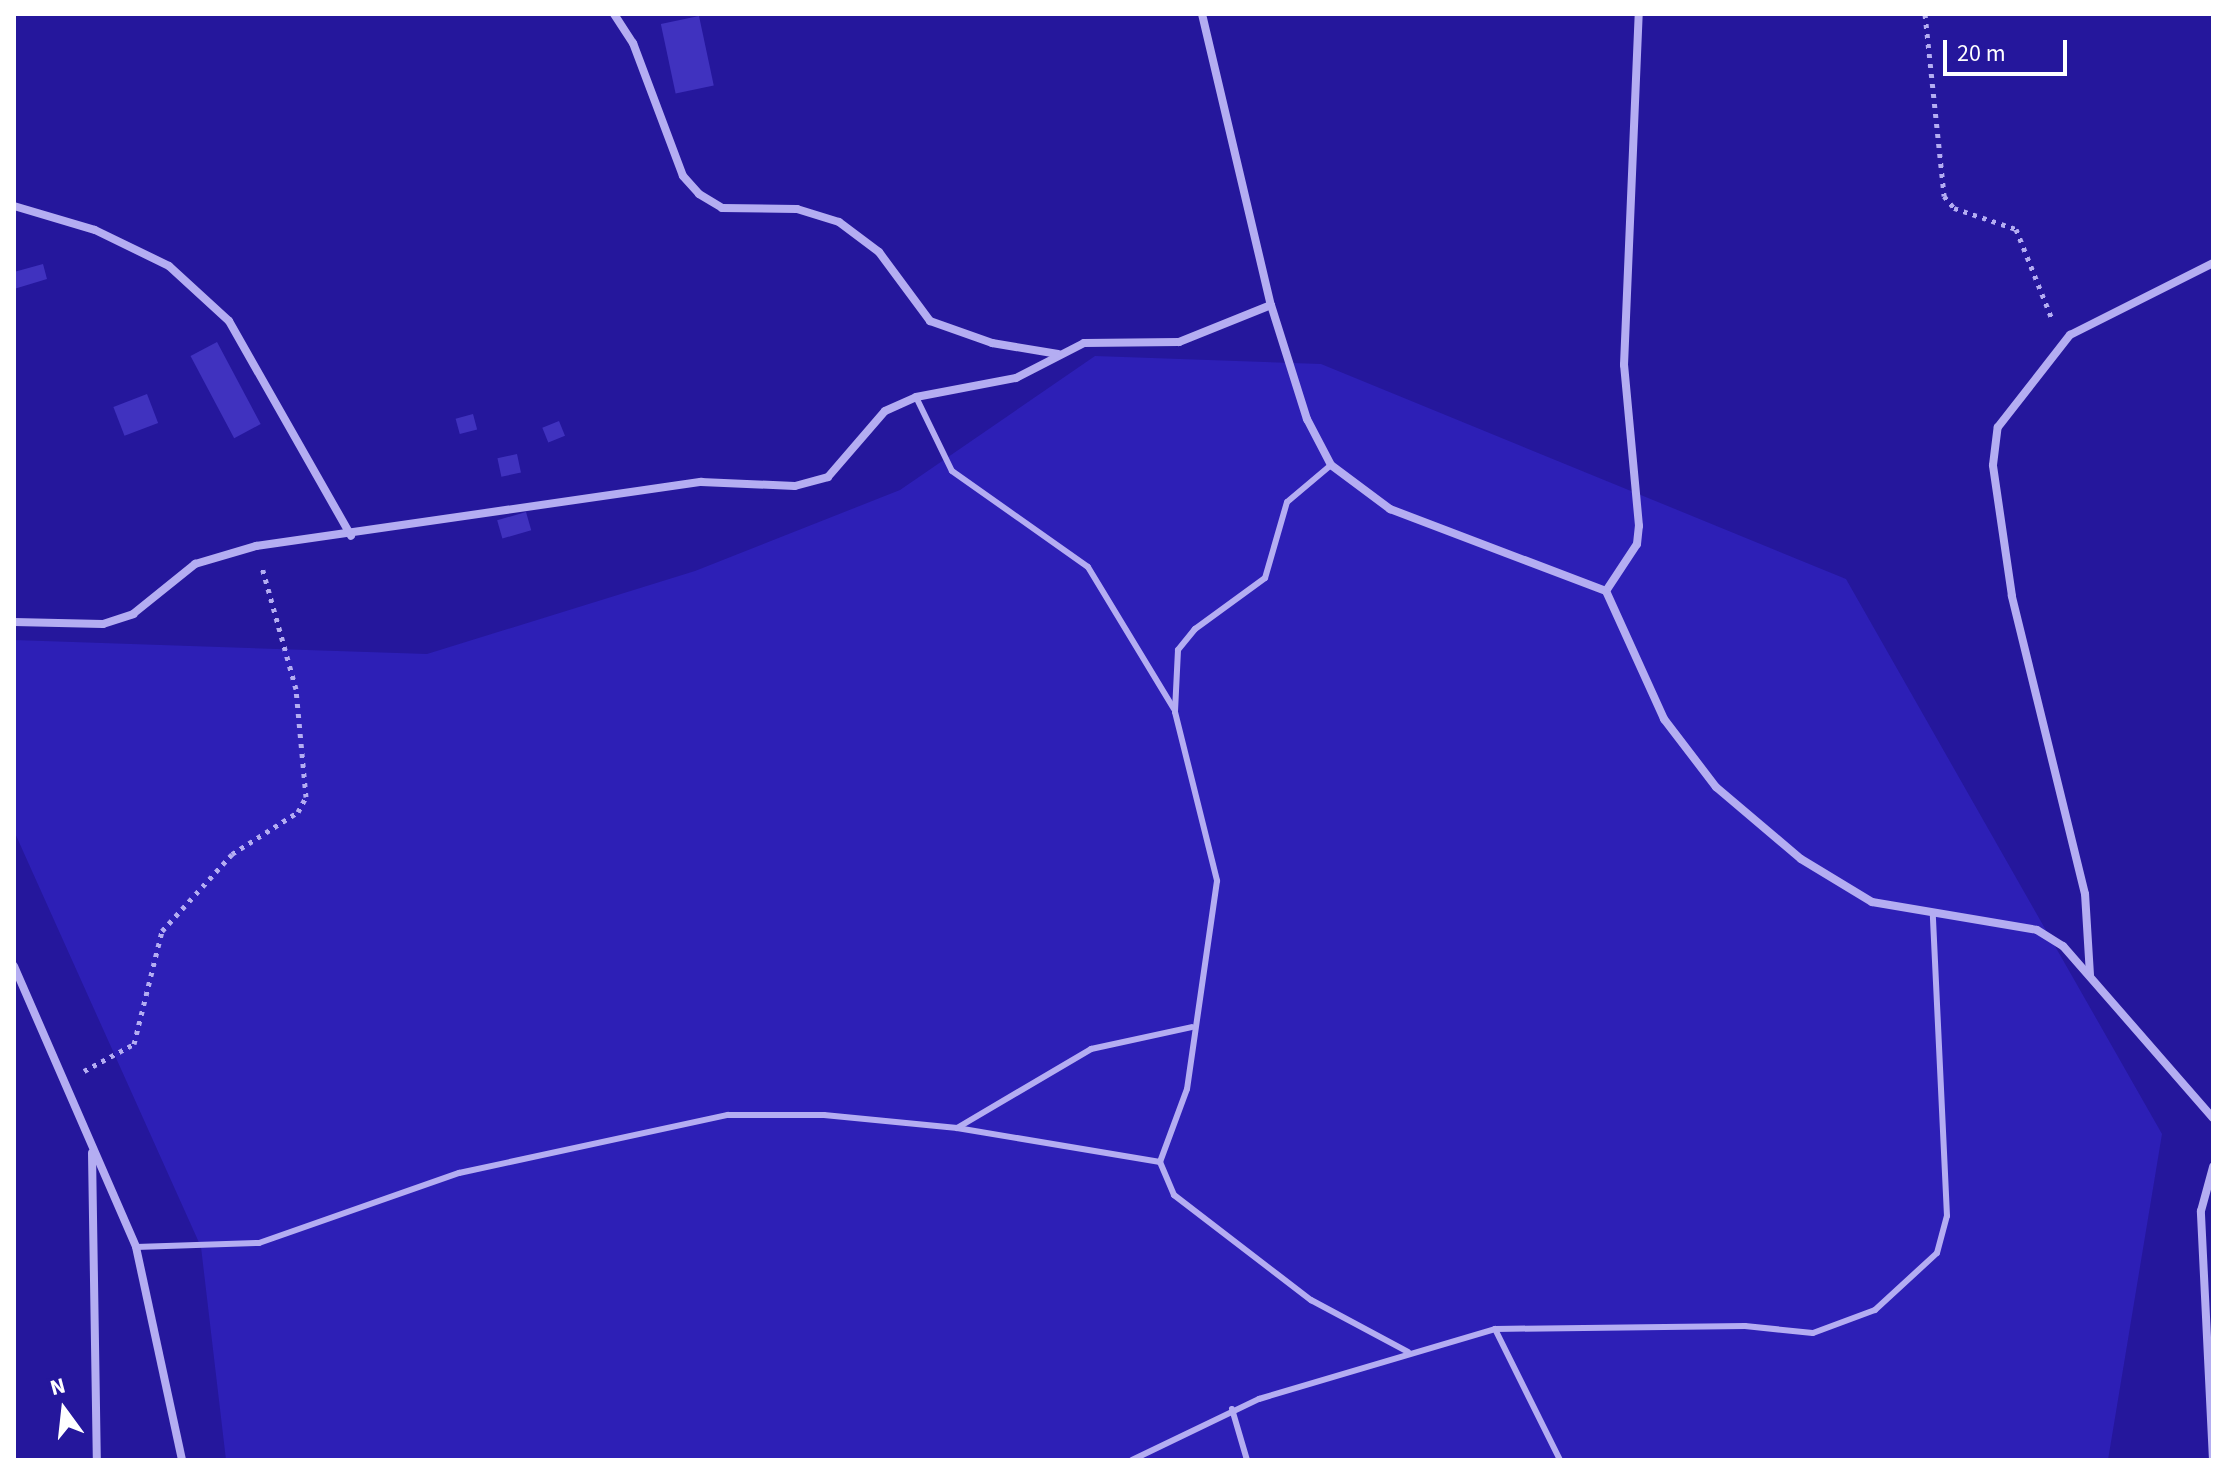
<!DOCTYPE html>
<html>
<head>
<meta charset="utf-8">
<style>
	body { margin:0 }
	#map { position:relative; width:2227px; height:1474px; overflow:hidden; background:#25179c; font-family:"Source Sans 3",sans-serif }
	div>[style] { position:absolute }
	[style*='--x'] { left:calc(var(--x)*1px); top:calc(var(--y)*1px); width:calc(var(--w)*1px); rotate:calc(var(--a)*1deg) }
	.green>* { inset:0; background:#2d1fb6 }
	.building>* { inset:0; background:#4032bf; transform-origin:0 0 }
	.path>* { height:5px; margin-top:-2.5px; transform-origin:0; background:repeating-linear-gradient(90deg,#b4adf2 0 4px,transparent 0 10px) }
	.service>* { height:6px; margin:-3px; padding:0 3px; transform-origin:3px; border-radius:3px; background:#b4adf2 }
	.minor>* { height:8px; margin:-4px; padding:0 4px; transform-origin:4px; border-radius:4px; background:#b4adf2 }
	span { translate:-50% -50%; white-space:nowrap; text-align:center; line-height:1.15; -webkit-text-stroke:7px #25179c; paint-order:stroke }
	.frame { position:absolute; inset:0; border:16px solid #fff; pointer-events:none }
	.north { position:absolute; left:24px; top:1370px; width:80px; height:80px; -webkit-text-stroke:6px #25179c; paint-order:stroke; rotate:345deg; font-size:22px; font-weight:700; line-height:32px; text-align:center; color:#fff }
	.north::after { content:''; display:block; margin:auto; width:28px; height:36px; background:#fff; clip-path:polygon(50% 0,100% 100%,50% 72%,0 100%) }
	.scale { position:absolute; left:1943px; top:40px; width:124px; height:36px; box-sizing:border-box; border:4px solid #fff; border-top:0; padding-left:10px; font-size:24px; line-height:28px; white-space:nowrap; color:#fff; -webkit-text-stroke:6px #25179c; paint-order:stroke }
</style>
</head>
<body>
<div id="map">
	<div class="green">
		<div style="clip-path:polygon(1095px 356px,1321px 364px,1846px 579px,2162px 1134px,2108px 1460px,226px 1460px,201px 1247px,14px 831px,14px 640px,427px 654px,695px 571px,900px 490px)"></div>
	</div>
	<div class="building">
		<div style="left:699px;top:16px;width:71px;height:39px;rotate:78deg"></div>
		<div style="clip-path:polygon(43px 264px,47px 279px,14px 289px,14px 272px)"></div>
		<div style="left:217px;top:342px;width:93px;height:30px;rotate:62deg"></div>
		<div style="left:147px;top:394px;width:31px;height:36px;rotate:69deg"></div>
		<div style="left:473px;top:414px;width:16px;height:18px;rotate:75deg"></div>
		<div style="left:559px;top:421px;width:16px;height:18px;rotate:68deg"></div>
		<div style="left:517px;top:454px;width:19px;height:20px;rotate:78deg"></div>
		<div style="left:526px;top:512px;width:19px;height:30px;rotate:74deg"></div>
	</div>
	<div class="path">
		<div style="--x:1925;--y:14;--w:183;--a:84"></div>
		<div style="--x:1944;--y:196;--w:16;--a:50"></div>
		<div style="--x:1954;--y:208;--w:65;--a:18.7"></div>
		<div style="--x:2016;--y:229;--w:97;--a:68.2"></div>
		<div style="--x:84;--y:1071;--w:57;--a:-28.4"></div>
		<div style="--x:134;--y:1044;--w:116;--a:-76.1"></div>
		<div style="--x:162;--y:931;--w:104;--a:-47.7"></div>
		<div style="--x:232;--y:854;--w:78;--a:-32.5"></div>
		<div style="--x:298;--y:812;--w:17;--a:-62"></div>
		<div style="--x:306;--y:797;--w:108;--a:-95.3"></div>
		<div style="--x:296;--y:689;--w:127;--a:-105.6"></div>
	</div>
	<div class="service">
		<div style="--x:916;--y:397;--w:82;--a:64.1"></div>
		<div style="--x:952;--y:471;--w:166;--a:35.2"></div>
		<div style="--x:1088;--y:567;--w:166;--a:58.8"></div>
		<div style="--x:1331;--y:465;--w:57;--a:139.9"></div>
		<div style="--x:1287;--y:502;--w:79;--a:106.1"></div>
		<div style="--x:1265;--y:578;--w:87;--a:143.9"></div>
		<div style="--x:1195;--y:629;--w:27;--a:129"></div>
		<div style="--x:1178;--y:650;--w:62;--a:92.8"></div>
		<div style="--x:1175;--y:712;--w:174;--a:76"></div>
		<div style="--x:1217;--y:881;--w:210;--a:98.2"></div>
		<div style="--x:1187;--y:1089;--w:78;--a:110.3"></div>
		<div style="--x:1160;--y:1162;--w:36;--a:67"></div>
		<div style="--x:1174;--y:1195;--w:173;--a:37.5"></div>
		<div style="--x:1311;--y:1300;--w:110;--a:28.2"></div>
		<div style="--x:957;--y:1128;--w:206;--a:9.5"></div>
		<div style="--x:136;--y:1247;--w:123;--a:-1.9"></div>
		<div style="--x:259;--y:1243;--w:212;--a:-19.3"></div>
		<div style="--x:459;--y:1173;--w:275;--a:-12.2"></div>
		<div style="--x:728;--y:1115;--w:96;--a:0"></div>
		<div style="--x:824;--y:1115;--w:134;--a:5.6"></div>
		<div style="--x:957;--y:1128;--w:156;--a:-30.5"></div>
		<div style="--x:1091;--y:1049;--w:103;--a:-12.3"></div>
		<div style="--x:1495;--y:1329;--w:146;--a:63.6"></div>
		<div style="--x:1232;--y:1409;--w:53;--a:73.6"></div>
		<div style="--x:1132;--y:1460;--w:141;--a:-25.7"></div>
		<div style="--x:1259;--y:1399;--w:246;--a:-16.5"></div>
		<div style="--x:1495;--y:1329;--w:250;--a:-0.7"></div>
		<div style="--x:1745;--y:1326;--w:68;--a:5.9"></div>
		<div style="--x:1813;--y:1333;--w:66;--a:-20.4"></div>
		<div style="--x:1875;--y:1310;--w:84;--a:-42.6"></div>
		<div style="--x:1937;--y:1253;--w:38;--a:-75"></div>
		<div style="--x:1947;--y:1216;--w:300;--a:-92.7"></div>
	</div>
	<div class="minor">
		<div style="--x:614;--y:14;--w:35;--a:57"></div>
		<div style="--x:633;--y:43;--w:142;--a:69.4"></div>
		<div style="--x:683;--y:176;--w:24;--a:48"></div>
		<div style="--x:699;--y:194;--w:27;--a:31"></div>
		<div style="--x:722;--y:208;--w:75;--a:0.8"></div>
		<div style="--x:797;--y:209;--w:44;--a:17.2"></div>
		<div style="--x:839;--y:222;--w:50;--a:36.9"></div>
		<div style="--x:879;--y:252;--w:86;--a:53.5"></div>
		<div style="--x:930;--y:321;--w:66;--a:19.5"></div>
		<div style="--x:992;--y:343;--w:67;--a:9.5"></div>
		<div style="--x:1202;--y:14;--w:299;--a:76.7"></div>
		<div style="--x:1271;--y:305;--w:120;--a:72.5"></div>
		<div style="--x:1307;--y:419;--w:52;--a:62.4"></div>
		<div style="--x:1331;--y:465;--w:74;--a:36.7"></div>
		<div style="--x:1390;--y:509;--w:231;--a:20.8"></div>
		<div style="--x:1606;--y:591;--w:141;--a:65.6"></div>
		<div style="--x:1664;--y:719;--w:86;--a:52.6"></div>
		<div style="--x:1716;--y:787;--w:111;--a:40.3"></div>
		<div style="--x:1801;--y:859;--w:83;--a:31.2"></div>
		<div style="--x:1872;--y:902;--w:167;--a:9.6"></div>
		<div style="--x:2037;--y:930;--w:31;--a:32"></div>
		<div style="--x:2063;--y:946;--w:228;--a:48.9"></div>
		<div style="--x:14;--y:206;--w:84;--a:16.5"></div>
		<div style="--x:95;--y:230;--w:82;--a:25.9"></div>
		<div style="--x:169;--y:266;--w:81;--a:42.5"></div>
		<div style="--x:229;--y:321;--w:247;--a:60.4"></div>
		<div style="--x:1606;--y:591;--w:56;--a:-56.6"></div>
		<div style="--x:1637;--y:544;--w:18;--a:-84"></div>
		<div style="--x:1639;--y:526;--w:162;--a:-95.3"></div>
		<div style="--x:1624;--y:365;--w:351;--a:-87.6"></div>
		<div style="--x:14;--y:622;--w:89;--a:1.3"></div>
		<div style="--x:103;--y:624;--w:32;--a:-18"></div>
		<div style="--x:133;--y:614;--w:80;--a:-38.9"></div>
		<div style="--x:195;--y:564;--w:64;--a:-16.4"></div>
		<div style="--x:256;--y:546;--w:450;--a:-8.2"></div>
		<div style="--x:701;--y:482;--w:94;--a:2.4"></div>
		<div style="--x:795;--y:486;--w:34;--a:-15"></div>
		<div style="--x:828;--y:477;--w:87;--a:-49.2"></div>
		<div style="--x:885;--y:411;--w:34;--a:-24"></div>
		<div style="--x:916;--y:397;--w:102;--a:-10.8"></div>
		<div style="--x:1016;--y:378;--w:76;--a:-27.2"></div>
		<div style="--x:1084;--y:343;--w:95;--a:-0.6"></div>
		<div style="--x:1179;--y:342;--w:99;--a:-21.9"></div>
		<div style="--x:14;--y:966;--w:306;--a:66.5"></div>
		<div style="--x:136;--y:1247;--w:218;--a:77.8"></div>
		<div style="--x:2090;--y:975;--w:81;--a:-93.5"></div>
		<div style="--x:2085;--y:894;--w:307;--a:-103.8"></div>
		<div style="--x:2012;--y:596;--w:132;--a:-98.3"></div>
		<div style="--x:1993;--y:465;--w:38;--a:-83"></div>
		<div style="--x:1998;--y:427;--w:117;--a:-52"></div>
		<div style="--x:2070;--y:335;--w:160;--a:-26.7"></div>
		<div style="--x:92;--y:1153;--w:307;--a:89.1"></div>
		<div style="--x:2213;--y:1460;--w:249;--a:-92.8"></div>
		<div style="--x:2201;--y:1211;--w:46;--a:-74.7"></div>
	</div>
	<div class="frame"></div>
	<div class="north">N</div>
	<div class="scale">20 m</div>
</div>
</body>
</html>
